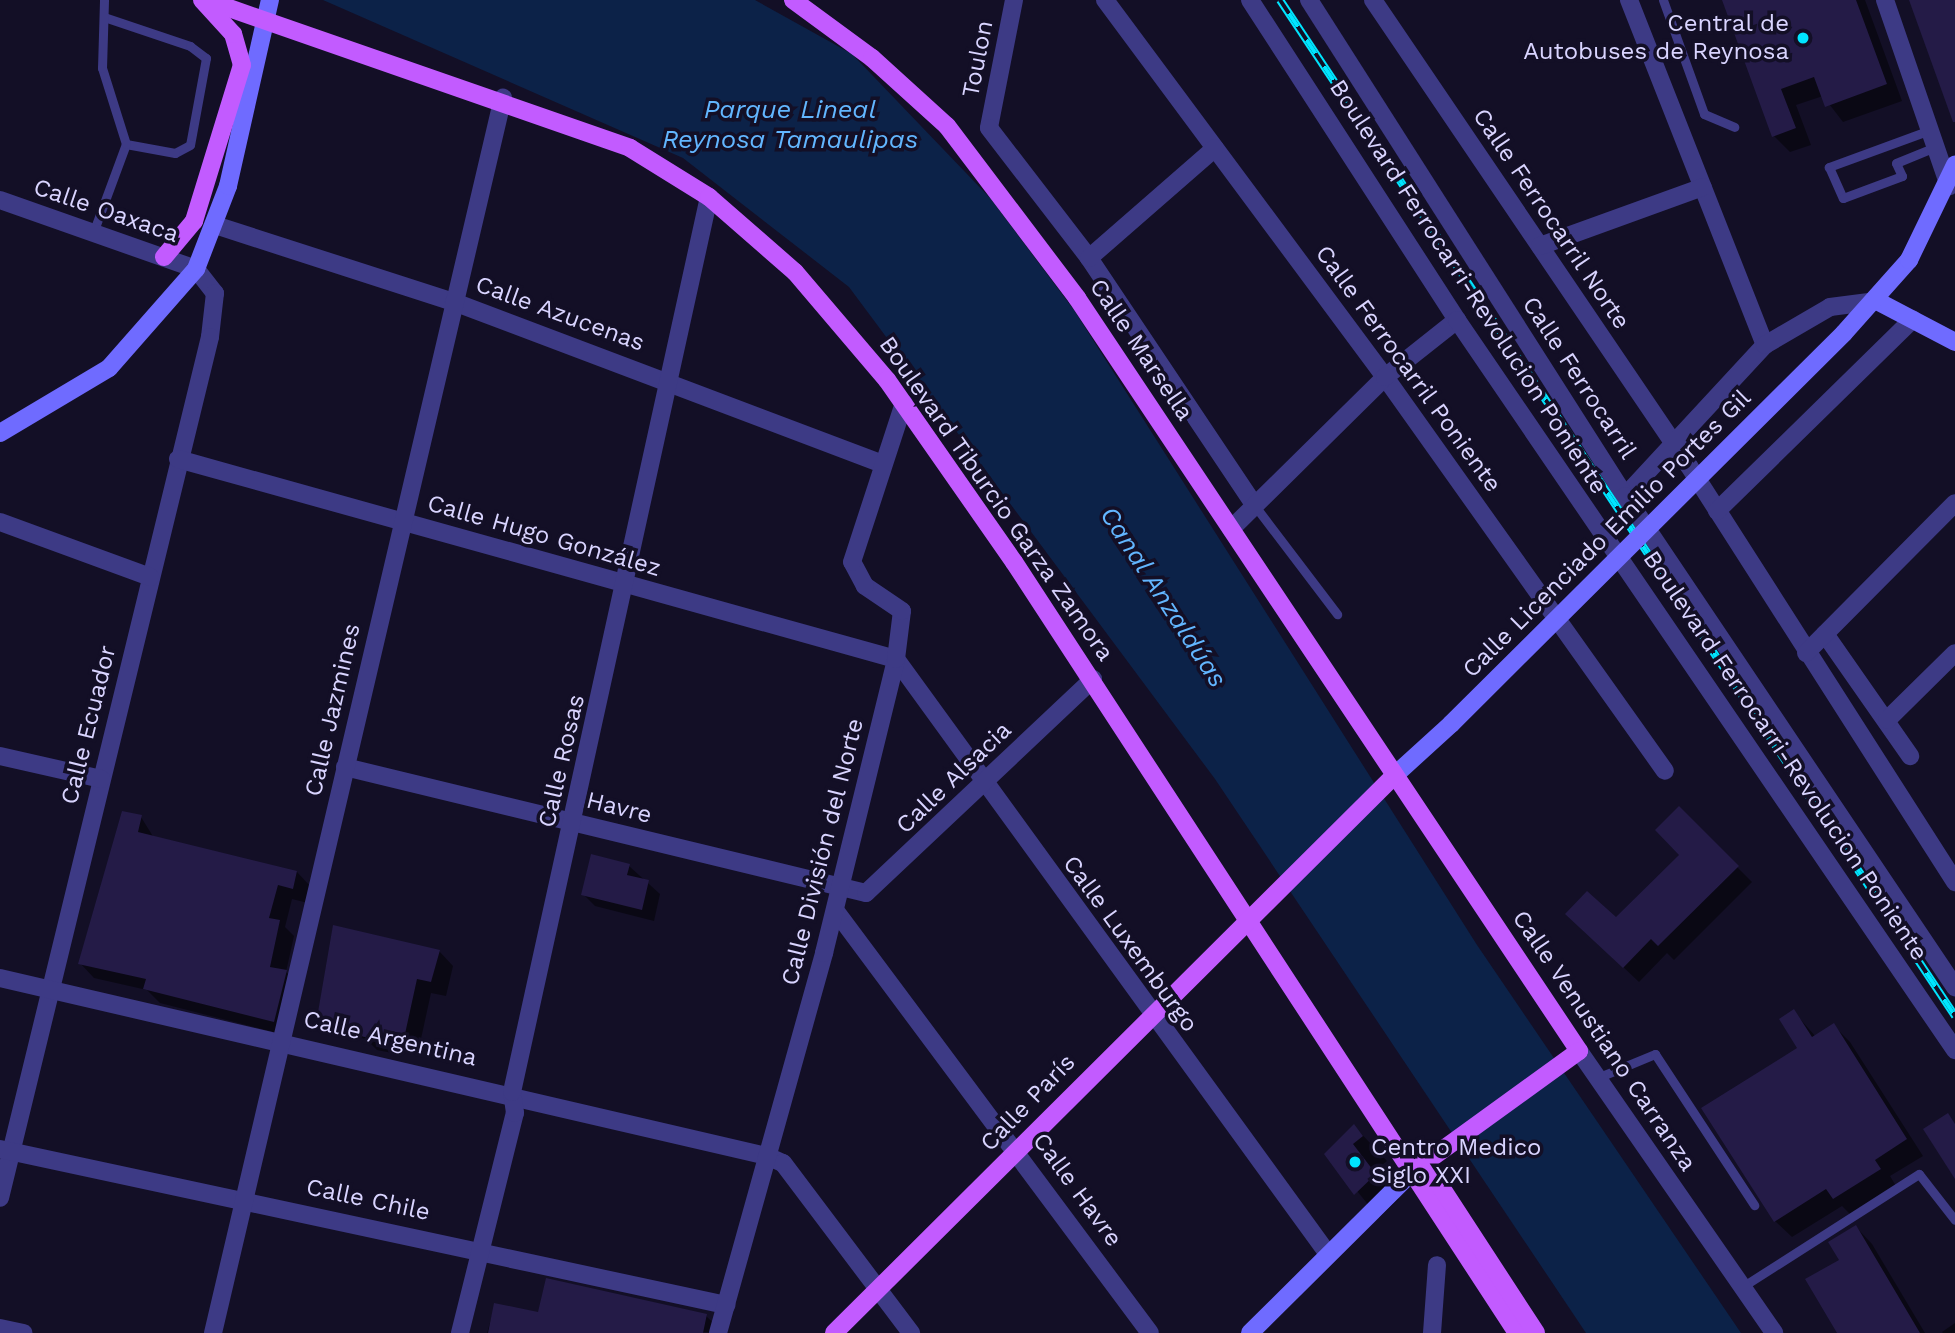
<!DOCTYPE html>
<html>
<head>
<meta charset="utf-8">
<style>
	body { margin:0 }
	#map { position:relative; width:1955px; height:1333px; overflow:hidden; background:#130f26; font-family:"Work Sans",sans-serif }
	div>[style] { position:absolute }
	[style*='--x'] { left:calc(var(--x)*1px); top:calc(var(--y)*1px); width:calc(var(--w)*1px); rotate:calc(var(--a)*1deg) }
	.water>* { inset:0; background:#0c2248 }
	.shadow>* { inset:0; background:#0007 }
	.building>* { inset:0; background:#241b47 }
	.service>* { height:9px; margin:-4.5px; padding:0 4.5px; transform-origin:4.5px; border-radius:4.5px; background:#3d3a85 }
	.minor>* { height:18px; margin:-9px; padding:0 9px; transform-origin:9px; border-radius:9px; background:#3d3a85 }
	.tertiary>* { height:18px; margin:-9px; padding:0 9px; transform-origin:9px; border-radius:9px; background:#3d3a85 }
	.secondary>* { height:18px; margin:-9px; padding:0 9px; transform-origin:9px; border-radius:9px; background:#6f6bff }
	.primary>* { height:18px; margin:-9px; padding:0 9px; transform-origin:9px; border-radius:9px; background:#c25bff }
	.rail>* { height:8px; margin-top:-4px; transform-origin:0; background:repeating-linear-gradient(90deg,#130f26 0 16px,#00e5ff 0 32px); box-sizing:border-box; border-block:2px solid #00e5ff }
	.secondary-bridge>* { height:18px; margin:-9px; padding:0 9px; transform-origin:9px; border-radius:9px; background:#6f6bff }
	.dots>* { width:19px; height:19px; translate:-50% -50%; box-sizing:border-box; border:4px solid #130f26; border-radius:50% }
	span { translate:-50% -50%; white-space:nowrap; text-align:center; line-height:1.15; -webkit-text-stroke:7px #130f26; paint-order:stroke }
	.poi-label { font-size:24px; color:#d9d4ff }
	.right { translate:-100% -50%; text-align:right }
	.left { translate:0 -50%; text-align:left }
	.street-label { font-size:24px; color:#d9d4ff }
	.water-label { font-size:26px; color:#62b6ff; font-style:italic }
</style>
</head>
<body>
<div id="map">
	<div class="water">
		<div style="clip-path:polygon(323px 0,755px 0,852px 54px,990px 198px,1074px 310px,1477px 945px,1741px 1333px,1586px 1333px,1215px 779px,849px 287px,683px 158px)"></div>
	</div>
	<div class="shadow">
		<div style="clip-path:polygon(1723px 0,1865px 0,1902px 101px,1843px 122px,1823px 96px,1796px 105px,1811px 145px,1790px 152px,1774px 136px)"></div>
		<div style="clip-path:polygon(1679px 809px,1752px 882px,1674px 960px,1667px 953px,1639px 982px,1583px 929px,1616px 920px,1681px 855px)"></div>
		<div style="clip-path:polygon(141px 817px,154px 838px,297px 872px,311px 887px,308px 903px,292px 899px,285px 927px,294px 936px,286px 972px,301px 986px,289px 1036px,160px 1003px,147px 990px,94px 978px,80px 963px)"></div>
		<div style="clip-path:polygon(629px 866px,660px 894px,654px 921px,595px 906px,583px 894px)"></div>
		<div style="clip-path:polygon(439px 951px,453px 966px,446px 996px,431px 993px,419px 1048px,405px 1045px,402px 1055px,377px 1050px,366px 1039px,333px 1032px,319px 1017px)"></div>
		<div style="clip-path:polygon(1794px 1012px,1816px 1037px,1833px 1025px,1850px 1042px,1923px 1156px,1890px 1176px,1896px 1186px,1851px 1215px,1842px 1206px,1792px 1237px,1775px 1221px,1799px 1048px)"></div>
		<div style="clip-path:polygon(1354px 1126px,1387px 1161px,1376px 1170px,1399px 1199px,1379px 1218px,1327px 1154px)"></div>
		<div style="clip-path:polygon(1856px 1227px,1872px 1244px,1925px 1333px,1839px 1333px,1841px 1260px)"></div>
		<div style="clip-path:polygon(495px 1305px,539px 1315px,706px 1316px,723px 1332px,487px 1333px)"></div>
		<div style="clip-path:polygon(1955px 1323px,1955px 1333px,1943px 1333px,1942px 1332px)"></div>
	</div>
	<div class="building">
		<div style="clip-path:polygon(1722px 0,1856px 0,1887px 84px,1825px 107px,1814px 77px,1781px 89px,1796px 128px,1772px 137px)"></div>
		<div style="clip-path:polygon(1909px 0,1955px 0,1955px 122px,1953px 122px)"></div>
		<div style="clip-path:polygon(1679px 806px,1739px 866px,1658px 946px,1651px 939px,1623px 968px,1565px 914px,1587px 891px,1616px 917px,1679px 855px,1655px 830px)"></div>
		<div style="clip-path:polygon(122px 811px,142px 815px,138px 832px,297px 871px,293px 889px,278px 885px,269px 918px,280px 920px,270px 967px,287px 970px,274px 1022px,143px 989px,146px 979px,78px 964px)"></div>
		<div style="clip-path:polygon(591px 854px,630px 864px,627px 875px,649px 880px,642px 910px,581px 895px)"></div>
		<div style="clip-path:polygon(333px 925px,440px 950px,431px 982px,417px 979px,405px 1034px,390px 1031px,388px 1042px,360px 1036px,362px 1028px,317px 1018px)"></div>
		<div style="clip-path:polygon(1794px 1009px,1812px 1037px,1834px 1023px,1907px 1139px,1875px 1160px,1881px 1169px,1833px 1199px,1826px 1189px,1774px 1222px,1701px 1108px,1797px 1048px,1779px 1019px)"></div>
		<div style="clip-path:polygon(1948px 1113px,1955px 1124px,1955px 1179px,1923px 1129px)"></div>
		<div style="clip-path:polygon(1354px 1124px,1363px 1136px,1353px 1144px,1376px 1174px,1354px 1195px,1324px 1154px)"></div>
		<div style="clip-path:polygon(1856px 1225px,1920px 1333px,1837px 1333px,1805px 1279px,1839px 1260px,1828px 1242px)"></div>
		<div style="clip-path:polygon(546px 1278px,707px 1314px,703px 1333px,488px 1333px,494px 1303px,538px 1312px)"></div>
	</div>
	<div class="service">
		<div style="--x:1663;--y:0;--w:121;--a:70.2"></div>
		<div style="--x:1704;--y:114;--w:33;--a:23"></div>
		<div style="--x:104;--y:17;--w:91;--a:18.6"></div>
		<div style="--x:190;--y:46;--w:20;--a:37"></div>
		<div style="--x:206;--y:58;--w:88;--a:100.4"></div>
		<div style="--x:190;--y:145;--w:17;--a:152"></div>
		<div style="--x:175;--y:153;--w:50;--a:-169.6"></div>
		<div style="--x:1930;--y:130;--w:108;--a:159.9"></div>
		<div style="--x:1829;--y:167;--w:34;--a:66"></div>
		<div style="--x:1843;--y:198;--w:63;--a:-20.4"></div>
		<div style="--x:1902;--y:176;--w:14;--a:-115"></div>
		<div style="--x:1896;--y:163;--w:42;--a:-22.3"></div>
		<div style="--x:93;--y:233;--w:95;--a:-69.7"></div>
		<div style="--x:126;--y:144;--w:80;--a:-107.5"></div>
		<div style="--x:102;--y:68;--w:68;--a:-88.3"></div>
		<div style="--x:1255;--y:506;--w:136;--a:52.8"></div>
		<div style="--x:1597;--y:1078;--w:63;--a:-22.5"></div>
		<div style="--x:1655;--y:1054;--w:181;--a:56.7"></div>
		<div style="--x:1742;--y:1287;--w:210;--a:-32.6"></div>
		<div style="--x:1919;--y:1174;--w:58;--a:52"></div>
	</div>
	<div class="minor">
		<div style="--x:1014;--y:0;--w:130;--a:101.1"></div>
		<div style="--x:989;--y:128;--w:164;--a:52.4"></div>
		<div style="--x:1089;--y:258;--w:298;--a:56.2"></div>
		<div style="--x:1105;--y:0;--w:470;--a:53.4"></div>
		<div style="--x:1385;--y:377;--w:483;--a:54.6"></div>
		<div style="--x:1373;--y:0;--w:563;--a:55.86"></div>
		<div style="--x:1689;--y:466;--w:494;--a:57.4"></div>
		<div style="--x:1629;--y:0;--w:371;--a:68.5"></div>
		<div style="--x:1885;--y:0;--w:197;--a:71"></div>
		<div style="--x:0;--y:200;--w:208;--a:19.4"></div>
		<div style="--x:196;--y:269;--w:31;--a:52"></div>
		<div style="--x:215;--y:293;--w:44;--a:96.5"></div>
		<div style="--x:210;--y:337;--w:886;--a:103.71"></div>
		<div style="--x:215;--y:225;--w:251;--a:17.9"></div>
		<div style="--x:454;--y:302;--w:459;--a:20.7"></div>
		<div style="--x:1540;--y:246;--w:173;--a:-19.9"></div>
		<div style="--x:1089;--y:258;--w:167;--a:-41.1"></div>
		<div style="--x:178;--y:459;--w:745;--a:15.57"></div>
		<div style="--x:1625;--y:496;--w:206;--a:-47.2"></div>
		<div style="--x:1765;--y:345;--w:75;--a:-30.3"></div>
		<div style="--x:1830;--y:307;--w:47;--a:-7.3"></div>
		<div style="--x:1717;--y:511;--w:274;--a:-44.4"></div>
		<div style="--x:0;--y:522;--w:160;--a:20.1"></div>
		<div style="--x:1231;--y:529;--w:216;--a:-44.6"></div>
		<div style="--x:1385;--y:377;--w:92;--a:-38.4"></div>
		<div style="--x:1825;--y:634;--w:149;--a:55.1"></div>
		<div style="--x:1806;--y:653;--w:211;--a:-45.2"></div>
		<div style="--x:896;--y:659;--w:735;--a:54.02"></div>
		<div style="--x:1887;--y:720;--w:95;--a:-44.6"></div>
		<div style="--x:0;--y:756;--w:104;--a:12.8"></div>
		<div style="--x:345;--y:767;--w:536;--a:13.6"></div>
		<div style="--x:866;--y:893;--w:312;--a:-43.3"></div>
		<div style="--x:835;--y:910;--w:527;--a:53.33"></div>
		<div style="--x:0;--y:978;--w:787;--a:13.07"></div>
		<div style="--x:767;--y:1156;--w:17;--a:24"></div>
		<div style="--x:783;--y:1163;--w:213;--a:53"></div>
		<div style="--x:1579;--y:1051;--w:343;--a:55.3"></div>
		<div style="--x:0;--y:1149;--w:743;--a:12.13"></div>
		<div style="--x:0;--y:1328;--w:24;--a:12"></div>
		<div style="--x:213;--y:1333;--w:1269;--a:-76.79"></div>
		<div style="--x:460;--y:1333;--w:227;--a:-76"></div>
		<div style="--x:515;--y:1113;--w:21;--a:-98"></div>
		<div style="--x:512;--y:1092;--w:916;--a:-77.59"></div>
		<div style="--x:718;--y:1333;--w:395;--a:-74.4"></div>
		<div style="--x:824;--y:953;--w:303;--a:-76.2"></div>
		<div style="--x:896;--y:659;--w:48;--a:-82.9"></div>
		<div style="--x:902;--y:611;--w:45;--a:-146"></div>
		<div style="--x:865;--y:586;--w:27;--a:-118"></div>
		<div style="--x:852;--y:562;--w:167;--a:-71.9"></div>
		<div style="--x:1432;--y:1333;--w:68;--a:-85.8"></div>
	</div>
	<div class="tertiary">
		<div style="--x:1250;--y:0;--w:381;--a:57.1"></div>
		<div style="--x:1457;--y:320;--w:884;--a:55.7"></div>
		<div style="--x:1309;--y:0;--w:588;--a:57.5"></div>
		<div style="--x:1625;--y:496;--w:592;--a:56.1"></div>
	</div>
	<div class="secondary">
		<div style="--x:1877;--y:301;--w:88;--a:27.7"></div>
		<div style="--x:1844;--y:333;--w:98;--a:-48.3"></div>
		<div style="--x:1909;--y:260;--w:106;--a:-64.2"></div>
		<div style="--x:0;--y:433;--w:127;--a:-30.8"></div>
		<div style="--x:109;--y:368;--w:132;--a:-48.7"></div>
		<div style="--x:196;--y:269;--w:89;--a:-68.9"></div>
		<div style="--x:228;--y:186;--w:191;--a:-77.3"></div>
		<div style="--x:1395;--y:775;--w:76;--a:-42.3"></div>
		<div style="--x:1250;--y:1333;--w:230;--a:-44.8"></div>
	</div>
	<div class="primary">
		<div style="--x:206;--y:0;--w:449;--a:19.2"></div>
		<div style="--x:630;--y:148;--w:93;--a:31.8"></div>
		<div style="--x:709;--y:197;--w:114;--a:41.1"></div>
		<div style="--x:795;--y:272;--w:142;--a:49.6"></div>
		<div style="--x:887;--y:380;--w:222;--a:55.1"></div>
		<div style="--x:1014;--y:562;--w:921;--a:56.88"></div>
		<div style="--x:793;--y:0;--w:98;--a:36.3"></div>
		<div style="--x:872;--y:58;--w:101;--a:42.2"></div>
		<div style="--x:947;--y:126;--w:216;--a:52.9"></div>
		<div style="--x:1077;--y:298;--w:905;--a:56.31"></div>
		<div style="--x:1579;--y:1051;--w:205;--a:144.1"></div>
		<div style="--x:164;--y:257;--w:47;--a:-50.2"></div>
		<div style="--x:194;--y:221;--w:163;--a:-72.9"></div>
		<div style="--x:242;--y:65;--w:32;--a:-106"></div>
		<div style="--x:233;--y:34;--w:46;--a:-132.4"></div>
		<div style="--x:1424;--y:1161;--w:205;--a:56.9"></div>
		<div style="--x:834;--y:1333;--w:791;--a:-44.85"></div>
	</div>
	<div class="rail">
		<div style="--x:1280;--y:0;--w:1220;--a:56.4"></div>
	</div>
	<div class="secondary-bridge">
		<div style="--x:1451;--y:724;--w:554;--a:-44.85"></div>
	</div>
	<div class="dots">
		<div style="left:1803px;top:38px;background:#00e5ff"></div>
		<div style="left:1355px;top:1162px;background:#00e5ff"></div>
	</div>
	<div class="poi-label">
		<span class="right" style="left:1789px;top:38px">Central de<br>Autobuses de Reynosa</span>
		<span class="left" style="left:1371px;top:1162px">Centro Medico<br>Siglo XXI</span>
	</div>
	<div class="street-label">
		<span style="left:978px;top:59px;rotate:-79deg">Toulon</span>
		<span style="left:106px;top:211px;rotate:19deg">Calle Oaxaca</span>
		<span style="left:1551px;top:219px;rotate:56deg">Calle Ferrocarril Norte</span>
		<span style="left:1468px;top:287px;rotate:57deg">Boulevard Ferrocarri-Revolucion Poniente</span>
		<span style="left:560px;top:314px;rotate:20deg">Calle Azucenas</span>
		<span style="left:1141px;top:350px;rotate:56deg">Calle Marsella</span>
		<span style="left:1408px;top:369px;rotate:54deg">Calle Ferrocarril Poniente</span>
		<span style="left:1579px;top:378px;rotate:57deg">Calle Ferrocarril</span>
		<span style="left:996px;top:499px;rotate:55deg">Boulevard Tiburcio Garza Zamora</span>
		<span style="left:1607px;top:534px;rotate:-45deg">Calle Licenciado Emilio Portes Gil</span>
		<span style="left:544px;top:536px;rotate:16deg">Calle Hugo González</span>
		<span style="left:333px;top:710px;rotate:-77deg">Calle Jazmines</span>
		<span style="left:89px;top:725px;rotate:-76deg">Calle Ecuador</span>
		<span style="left:1785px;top:756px;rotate:56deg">Boulevard Ferrocarri-Revolucion Poniente</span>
		<span style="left:562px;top:761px;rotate:-77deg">Calle Rosas</span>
		<span style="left:954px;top:778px;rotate:-44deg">Calle Alsacia</span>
		<span style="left:619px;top:808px;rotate:14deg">Havre</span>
		<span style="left:823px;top:852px;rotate:-76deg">Calle División del Norte</span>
		<span style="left:1130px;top:944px;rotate:54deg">Calle Luxemburgo</span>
		<span style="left:390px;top:1039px;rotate:13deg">Calle Argentina</span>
		<span style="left:1604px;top:1041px;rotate:56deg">Calle Venustiano Carranza</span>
		<span style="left:1028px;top:1103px;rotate:-46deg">Calle París</span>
		<span style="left:1077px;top:1190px;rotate:54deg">Calle Havre</span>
		<span style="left:368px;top:1200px;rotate:12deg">Calle Chile</span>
	</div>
	<div class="water-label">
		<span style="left:790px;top:125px">Parque Lineal<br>Reynosa Tamaulipas</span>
		<span style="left:1163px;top:597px;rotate:57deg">Canal Anzaldúas</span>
	</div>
</div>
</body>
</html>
